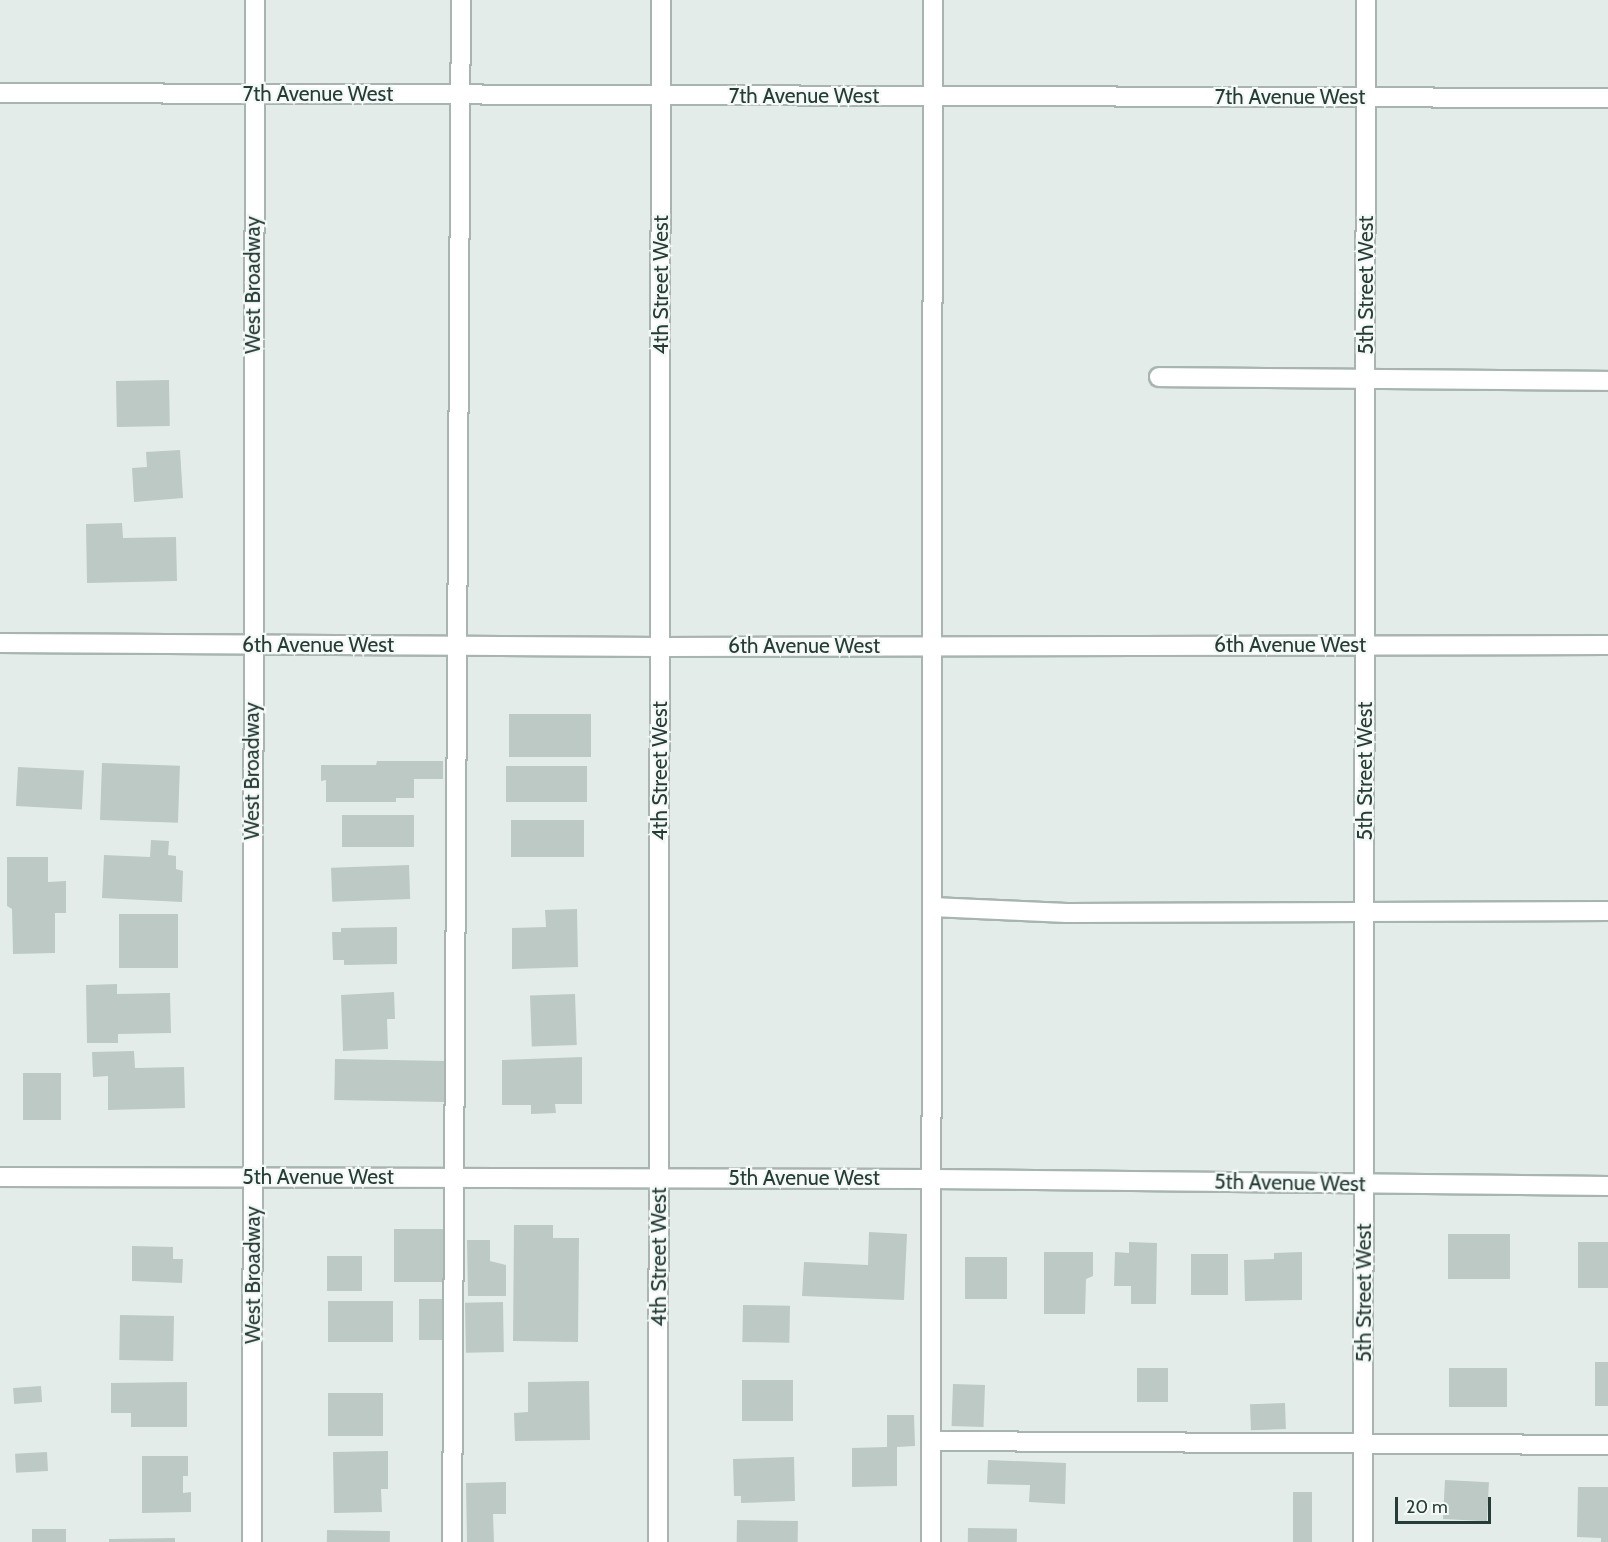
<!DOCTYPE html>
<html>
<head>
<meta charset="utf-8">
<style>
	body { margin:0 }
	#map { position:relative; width:1608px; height:1542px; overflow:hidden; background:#e4ece9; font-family:Cabin,sans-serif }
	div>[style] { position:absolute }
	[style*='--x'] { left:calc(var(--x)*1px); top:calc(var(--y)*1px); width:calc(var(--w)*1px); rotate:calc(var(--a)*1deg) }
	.building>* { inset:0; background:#bcc9c5; transform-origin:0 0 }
	.roads { filter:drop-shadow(2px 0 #a7b4b0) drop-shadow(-2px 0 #a7b4b0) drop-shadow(0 2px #a7b4b0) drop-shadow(0 -2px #a7b4b0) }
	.minor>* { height:18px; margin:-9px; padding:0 9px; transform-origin:9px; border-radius:9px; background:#fff }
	span { translate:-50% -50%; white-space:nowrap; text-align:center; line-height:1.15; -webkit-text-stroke:4.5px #f4f9f7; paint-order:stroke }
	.street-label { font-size:21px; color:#253c37 }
	.scale { position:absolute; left:1395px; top:1497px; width:96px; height:27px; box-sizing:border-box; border:3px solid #253c37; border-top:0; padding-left:8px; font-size:18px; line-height:21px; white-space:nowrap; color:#253c37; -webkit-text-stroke:4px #f4f9f7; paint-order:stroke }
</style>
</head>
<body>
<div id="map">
	<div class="building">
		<div style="left:169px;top:380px;width:46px;height:53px;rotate:89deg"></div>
		<div style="clip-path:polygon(180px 450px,183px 498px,134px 502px,132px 468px,147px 467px,146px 452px)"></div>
		<div style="clip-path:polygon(122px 523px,123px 538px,176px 537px,177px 581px,87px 583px,86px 524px)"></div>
		<div style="left:509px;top:714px;width:82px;height:43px"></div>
		<div style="clip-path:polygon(377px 761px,443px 761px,443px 779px,414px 779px,414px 798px,396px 798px,396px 802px,326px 802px,326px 780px,321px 781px,321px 765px,376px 765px)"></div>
		<div style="left:102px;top:763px;width:78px;height:57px;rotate:2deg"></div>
		<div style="left:587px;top:766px;width:36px;height:81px;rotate:90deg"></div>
		<div style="left:18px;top:767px;width:66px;height:39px;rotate:3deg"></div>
		<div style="left:414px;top:815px;width:32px;height:72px;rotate:90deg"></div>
		<div style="left:511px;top:820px;width:73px;height:37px"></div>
		<div style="clip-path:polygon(151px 840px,169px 841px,168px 855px,176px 856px,176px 869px,183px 871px,182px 902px,102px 898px,104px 855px,150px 857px)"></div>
		<div style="clip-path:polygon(7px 857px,48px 857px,48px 882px,66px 881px,66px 913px,55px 913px,55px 953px,13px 954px,12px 909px,7px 906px)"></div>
		<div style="left:409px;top:865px;width:34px;height:78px;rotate:88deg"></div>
		<div style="clip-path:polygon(577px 909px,578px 967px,512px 969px,512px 928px,546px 927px,545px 910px)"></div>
		<div style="left:119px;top:914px;width:59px;height:54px"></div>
		<div style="clip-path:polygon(397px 927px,397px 964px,344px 965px,344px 960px,333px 960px,332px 932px,341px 932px,341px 928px)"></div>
		<div style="clip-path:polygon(117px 984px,117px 994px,170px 993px,171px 1033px,118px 1034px,118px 1043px,87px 1043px,86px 985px)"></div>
		<div style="clip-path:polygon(394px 992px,395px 1019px,387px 1019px,388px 1049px,343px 1051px,341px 995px)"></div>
		<div style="left:575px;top:994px;width:51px;height:45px;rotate:88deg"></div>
		<div style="clip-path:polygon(134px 1051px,135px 1068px,184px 1067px,185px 1108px,108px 1110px,108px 1076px,93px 1077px,92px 1052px)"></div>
		<div style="clip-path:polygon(582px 1057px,582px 1104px,555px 1104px,556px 1113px,531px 1114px,531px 1105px,502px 1105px,502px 1060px)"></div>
		<div style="left:335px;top:1059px;width:111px;height:41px;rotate:1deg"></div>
		<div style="left:23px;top:1073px;width:38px;height:47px"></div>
		<div style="clip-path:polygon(514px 1225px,553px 1225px,553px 1238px,579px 1238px,578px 1342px,513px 1341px)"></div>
		<div style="left:394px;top:1229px;width:53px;height:53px"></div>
		<div style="clip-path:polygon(869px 1232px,907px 1234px,904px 1300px,802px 1296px,804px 1262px,868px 1265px)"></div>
		<div style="left:1448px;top:1234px;width:62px;height:45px"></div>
		<div style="clip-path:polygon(467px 1240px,490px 1240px,490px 1261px,506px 1265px,506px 1296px,468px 1296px)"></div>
		<div style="clip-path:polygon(1129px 1242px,1157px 1243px,1156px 1304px,1131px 1304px,1131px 1286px,1114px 1286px,1115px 1252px,1129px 1253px)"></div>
		<div style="left:1608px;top:1242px;width:46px;height:30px;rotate:90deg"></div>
		<div style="clip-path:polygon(132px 1246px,173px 1247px,173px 1259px,183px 1259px,182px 1283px,132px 1281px)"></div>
		<div style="clip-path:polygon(1044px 1252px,1093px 1252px,1093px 1276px,1086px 1279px,1085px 1314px,1044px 1314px)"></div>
		<div style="clip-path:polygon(1302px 1252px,1302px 1300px,1245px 1301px,1244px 1260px,1274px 1259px,1274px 1253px)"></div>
		<div style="left:1191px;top:1254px;width:37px;height:41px"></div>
		<div style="left:327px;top:1256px;width:35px;height:35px"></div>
		<div style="left:965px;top:1257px;width:42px;height:42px"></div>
		<div style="left:419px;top:1299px;width:27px;height:41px"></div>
		<div style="left:393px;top:1301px;width:41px;height:65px;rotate:90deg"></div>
		<div style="left:503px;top:1302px;width:50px;height:38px;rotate:89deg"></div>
		<div style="left:743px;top:1305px;width:47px;height:37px;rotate:1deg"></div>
		<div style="left:120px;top:1315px;width:54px;height:45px;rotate:1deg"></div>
		<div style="left:1595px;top:1362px;width:13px;height:44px"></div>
		<div style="left:1137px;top:1368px;width:31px;height:34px"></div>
		<div style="left:1449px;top:1368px;width:58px;height:39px"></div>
		<div style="left:742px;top:1380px;width:51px;height:41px"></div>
		<div style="clip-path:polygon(589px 1381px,590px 1440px,515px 1441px,514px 1413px,528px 1412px,528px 1382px)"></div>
		<div style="clip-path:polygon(187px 1382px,187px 1427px,131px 1427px,131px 1413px,111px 1413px,111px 1383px)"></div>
		<div style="left:953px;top:1384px;width:32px;height:42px;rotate:2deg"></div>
		<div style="left:41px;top:1386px;width:16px;height:28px;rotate:86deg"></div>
		<div style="left:328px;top:1393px;width:55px;height:43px"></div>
		<div style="left:1285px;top:1403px;width:26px;height:35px;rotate:88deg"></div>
		<div style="clip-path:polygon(887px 1415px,914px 1415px,915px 1446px,897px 1447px,897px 1486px,852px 1487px,852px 1448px,887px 1447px)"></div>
		<div style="clip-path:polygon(388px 1451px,388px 1489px,381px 1489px,382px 1512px,334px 1513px,333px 1452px)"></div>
		<div style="left:47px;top:1452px;width:19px;height:32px;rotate:87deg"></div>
		<div style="clip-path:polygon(142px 1456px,188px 1456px,188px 1476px,183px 1476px,183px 1493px,191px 1492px,191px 1512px,142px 1513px)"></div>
		<div style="clip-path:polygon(794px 1457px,795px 1501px,741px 1503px,741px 1496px,734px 1496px,733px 1459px)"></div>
		<div style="clip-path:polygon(988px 1460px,1066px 1463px,1065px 1504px,1029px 1502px,1030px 1485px,987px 1484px)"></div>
		<div style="left:1445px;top:1480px;width:44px;height:39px;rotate:3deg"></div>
		<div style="clip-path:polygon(506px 1482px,506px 1514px,493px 1514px,494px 1542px,467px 1542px,466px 1483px)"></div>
		<div style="clip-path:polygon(1578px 1487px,1608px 1487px,1608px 1542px,1601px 1542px,1601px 1538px,1577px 1537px)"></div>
		<div style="left:1293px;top:1492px;width:19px;height:50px"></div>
		<div style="left:737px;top:1520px;width:61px;height:22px;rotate:1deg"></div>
		<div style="left:968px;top:1528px;width:49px;height:14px;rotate:1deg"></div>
		<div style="left:32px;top:1529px;width:34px;height:13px"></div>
		<div style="left:327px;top:1530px;width:63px;height:12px;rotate:1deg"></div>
		<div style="clip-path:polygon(175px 1538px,175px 1542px,109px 1542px,109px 1539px)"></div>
	</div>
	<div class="roads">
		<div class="minor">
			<div style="--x:0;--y:93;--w:1608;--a:0.18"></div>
			<div style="--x:1159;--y:377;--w:449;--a:0.5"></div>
			<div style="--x:0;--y:643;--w:660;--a:0.35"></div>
			<div style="--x:660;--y:647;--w:948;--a:-0.12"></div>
			<div style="--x:932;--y:907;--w:135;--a:2.5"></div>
			<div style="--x:1067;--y:913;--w:541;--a:-0.21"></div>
			<div style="--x:0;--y:1177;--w:932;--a:0.12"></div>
			<div style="--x:932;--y:1179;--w:676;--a:0.59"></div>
			<div style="--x:931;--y:1441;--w:677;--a:0.34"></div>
			<div style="--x:252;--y:1542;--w:1542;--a:-89.89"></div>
			<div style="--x:452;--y:1542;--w:1542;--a:-89.67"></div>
			<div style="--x:658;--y:1542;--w:1542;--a:-89.89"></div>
			<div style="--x:931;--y:1542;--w:1542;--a:-89.93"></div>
			<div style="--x:1363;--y:1542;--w:1542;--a:-89.89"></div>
		</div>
	</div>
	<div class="street-label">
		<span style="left:318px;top:94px">7th Avenue West</span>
		<span style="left:804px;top:96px">7th Avenue West</span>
		<span style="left:1290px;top:97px">7th Avenue West</span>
		<span style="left:253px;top:285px;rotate:-90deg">West Broadway</span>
		<span style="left:661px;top:285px;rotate:-90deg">4th Street West</span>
		<span style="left:1366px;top:285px;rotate:-90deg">5th Street West</span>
		<span style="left:318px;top:645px">6th Avenue West</span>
		<span style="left:1290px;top:645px">6th Avenue West</span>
		<span style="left:804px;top:646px">6th Avenue West</span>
		<span style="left:252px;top:771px;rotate:-90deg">West Broadway</span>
		<span style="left:660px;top:771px;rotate:-90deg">4th Street West</span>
		<span style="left:1365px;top:771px;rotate:-90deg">5th Street West</span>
		<span style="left:318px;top:1177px">5th Avenue West</span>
		<span style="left:804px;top:1178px">5th Avenue West</span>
		<span style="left:1290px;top:1183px;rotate:1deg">5th Avenue West</span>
		<span style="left:659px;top:1257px;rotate:-90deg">4th Street West</span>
		<span style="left:253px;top:1275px;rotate:-90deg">West Broadway</span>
		<span style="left:1364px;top:1293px;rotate:-90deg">5th Street West</span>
	</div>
	<div class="scale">20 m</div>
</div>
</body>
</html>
